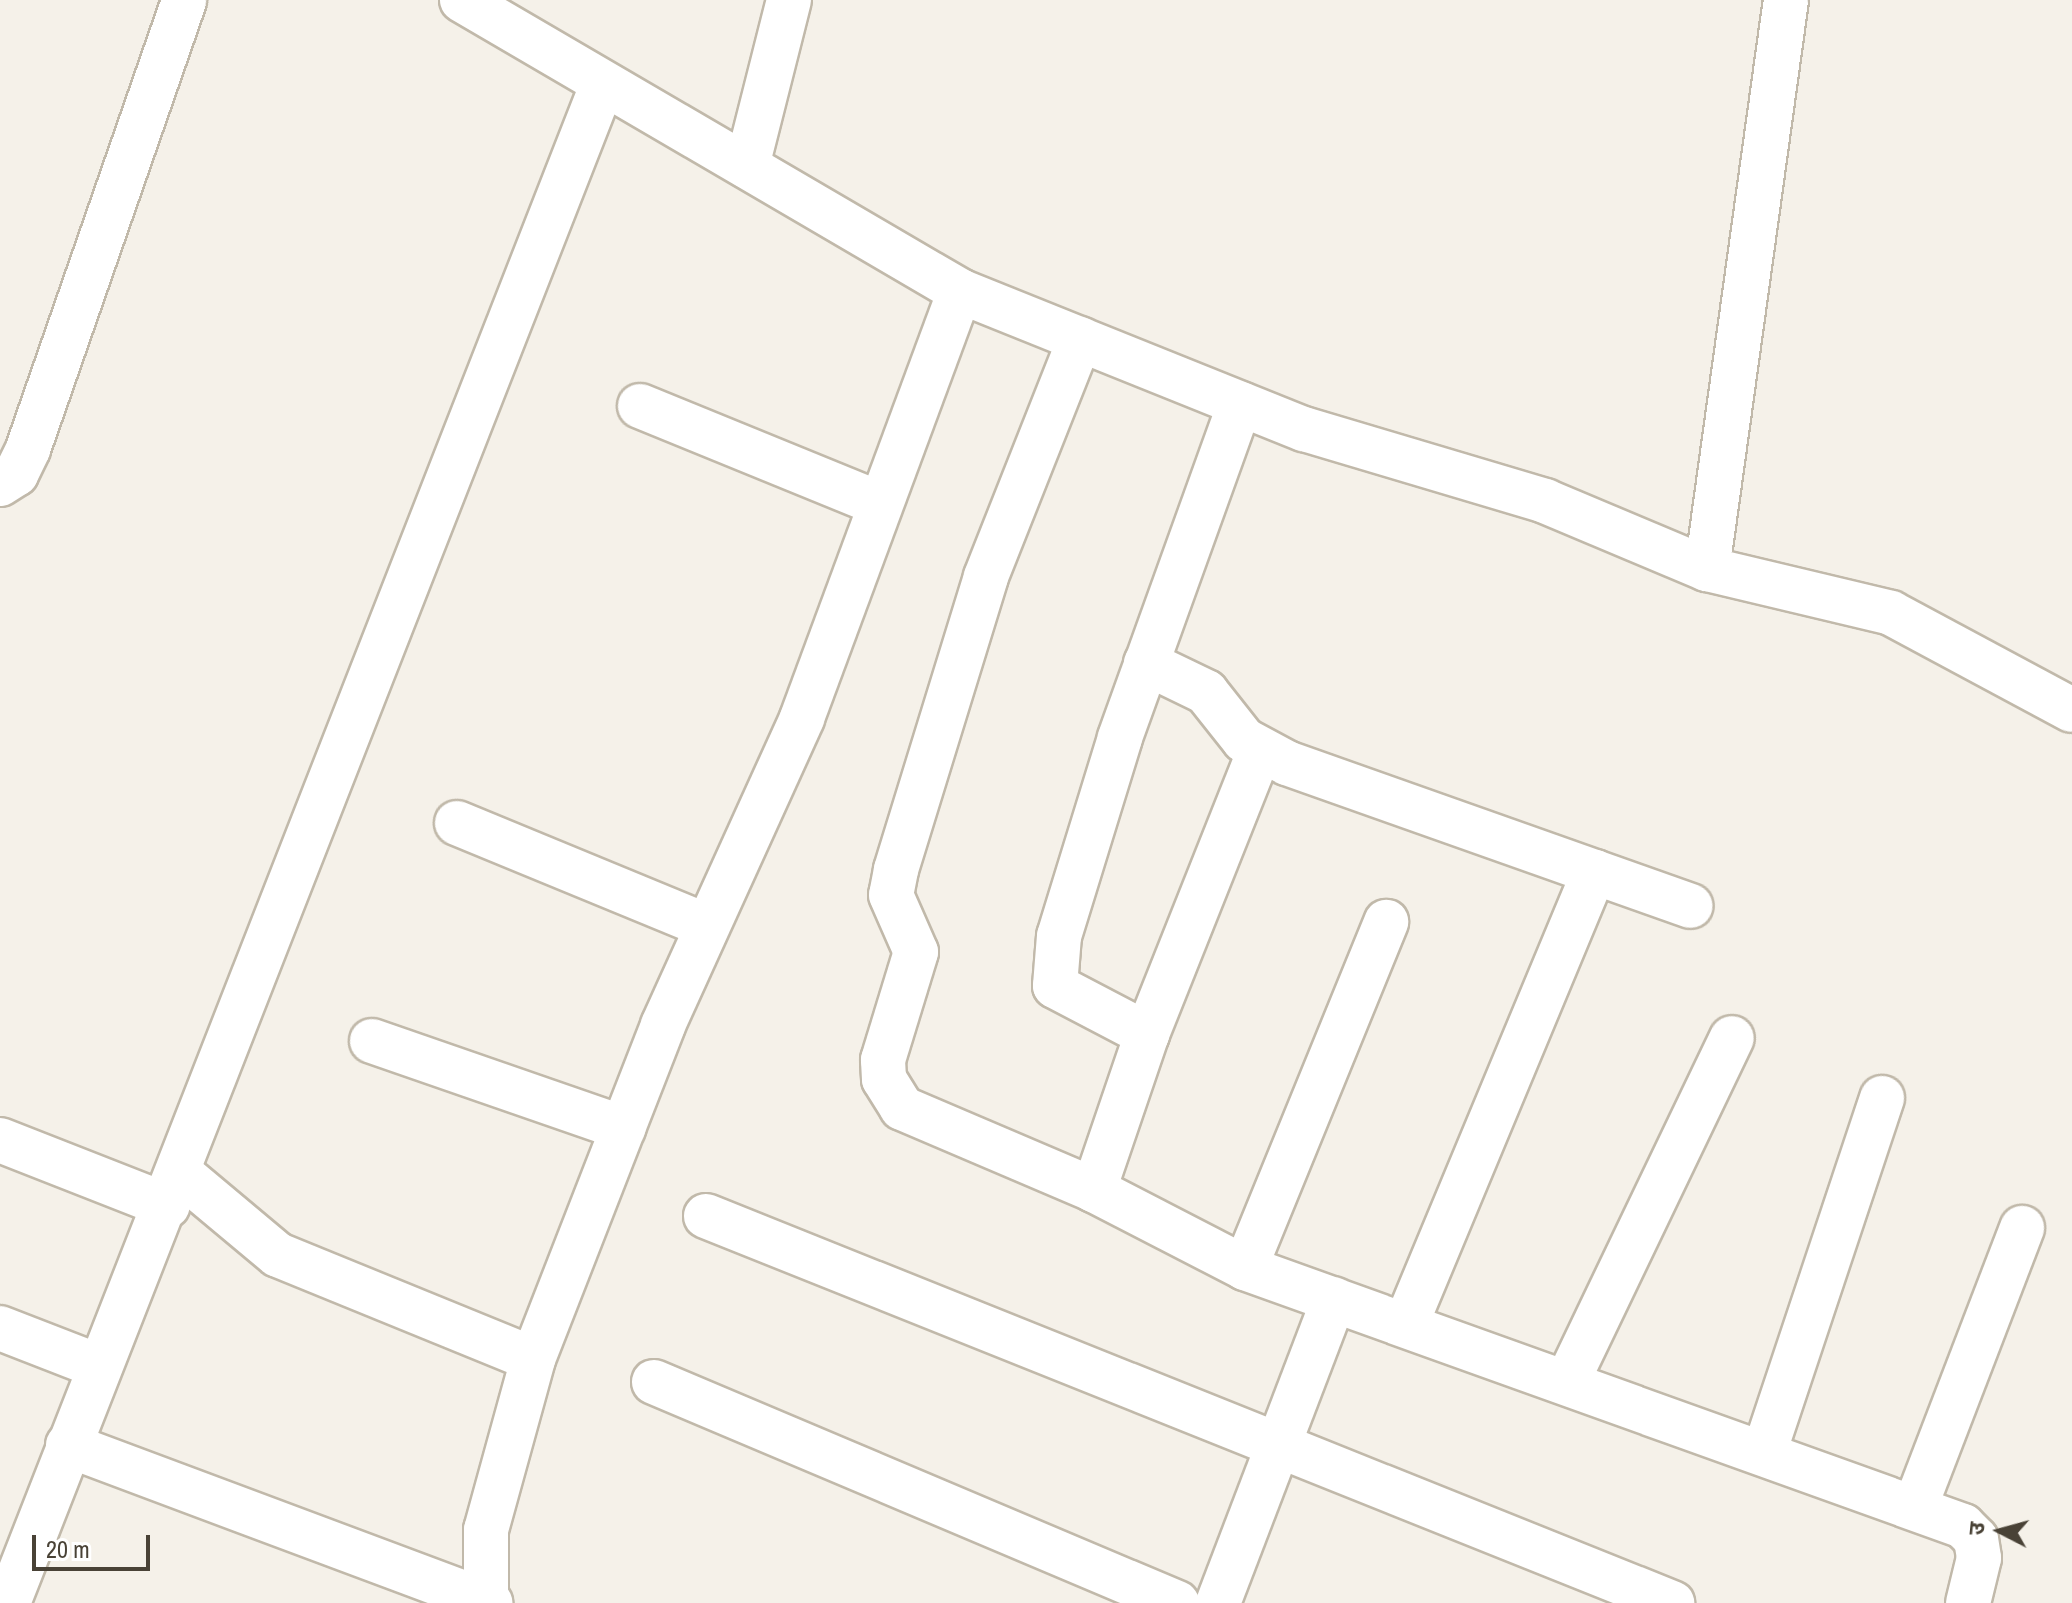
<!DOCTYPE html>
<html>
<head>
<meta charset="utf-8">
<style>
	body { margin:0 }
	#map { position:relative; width:2072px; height:1603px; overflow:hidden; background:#f5f1e9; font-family:"Archivo Narrow","Noto Sans Devanagari",sans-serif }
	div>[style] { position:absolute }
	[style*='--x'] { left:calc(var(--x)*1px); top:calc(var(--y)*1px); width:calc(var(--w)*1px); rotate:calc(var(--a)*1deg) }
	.roads { filter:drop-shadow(2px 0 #c1b9aa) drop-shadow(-2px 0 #c1b9aa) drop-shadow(0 2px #c1b9aa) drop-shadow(0 -2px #c1b9aa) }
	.minor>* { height:44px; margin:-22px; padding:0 22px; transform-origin:22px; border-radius:22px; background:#fff }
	span { translate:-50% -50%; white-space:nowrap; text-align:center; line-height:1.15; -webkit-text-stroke:7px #fff; paint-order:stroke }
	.north { position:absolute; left:1960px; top:1491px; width:80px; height:80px; -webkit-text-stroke:6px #fff; paint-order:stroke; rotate:276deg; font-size:22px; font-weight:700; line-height:32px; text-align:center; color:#494236 }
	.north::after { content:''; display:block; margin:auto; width:28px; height:36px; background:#494236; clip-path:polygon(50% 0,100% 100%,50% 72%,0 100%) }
	.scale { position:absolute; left:32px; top:1535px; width:118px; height:36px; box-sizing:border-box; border:4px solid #494236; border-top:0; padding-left:10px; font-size:24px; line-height:28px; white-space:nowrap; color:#494236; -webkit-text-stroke:6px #fff; paint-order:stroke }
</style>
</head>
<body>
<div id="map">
	<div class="roads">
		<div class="minor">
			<div style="--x:462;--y:0;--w:577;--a:30.3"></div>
			<div style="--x:960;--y:291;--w:371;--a:21.9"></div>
			<div style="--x:1304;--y:429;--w:252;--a:16.6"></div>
			<div style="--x:1545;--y:501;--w:176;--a:22.8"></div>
			<div style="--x:1707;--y:569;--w:189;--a:13.4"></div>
			<div style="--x:1891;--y:613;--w:205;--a:28.2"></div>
			<div style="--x:747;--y:166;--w:171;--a:-75.8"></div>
			<div style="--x:1080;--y:339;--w:256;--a:111.6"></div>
			<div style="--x:986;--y:577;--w:307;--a:107.1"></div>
			<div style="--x:896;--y:870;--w:25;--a:101"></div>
			<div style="--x:891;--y:895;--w:62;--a:66.3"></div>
			<div style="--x:916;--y:952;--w:113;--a:107"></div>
			<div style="--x:883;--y:1060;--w:19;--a:87"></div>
			<div style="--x:884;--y:1079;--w:34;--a:58"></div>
			<div style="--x:902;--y:1108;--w:209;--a:23.1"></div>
			<div style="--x:1240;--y:404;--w:355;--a:109.8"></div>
			<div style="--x:1120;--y:738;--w:207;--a:107.1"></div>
			<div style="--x:1059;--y:936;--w:50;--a:94.6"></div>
			<div style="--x:1055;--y:986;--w:104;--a:27.6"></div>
			<div style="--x:1147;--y:1034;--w:165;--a:108.8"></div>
			<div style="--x:1094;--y:1190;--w:170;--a:27.3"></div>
			<div style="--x:1245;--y:1268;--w:763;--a:19.76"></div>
			<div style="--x:1963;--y:1526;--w:18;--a:45"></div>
			<div style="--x:1976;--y:1539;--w:19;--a:81"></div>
			<div style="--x:1979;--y:1558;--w:46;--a:103.7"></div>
			<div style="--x:640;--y:406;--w:257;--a:22.2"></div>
			<div style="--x:0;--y:484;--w:19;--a:-32"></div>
			<div style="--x:16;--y:474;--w:28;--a:-64"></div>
			<div style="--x:28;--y:449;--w:475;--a:-70.8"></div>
			<div style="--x:1707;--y:569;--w:574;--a:-82.1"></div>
			<div style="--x:1146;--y:663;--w:67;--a:25.8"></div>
			<div style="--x:1206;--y:692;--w:61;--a:51.6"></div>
			<div style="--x:1244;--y:740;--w:49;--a:28.1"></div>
			<div style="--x:1287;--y:763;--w:428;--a:19.5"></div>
			<div style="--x:457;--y:823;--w:270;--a:22.4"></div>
			<div style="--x:1147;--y:1034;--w:306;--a:-68.3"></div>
			<div style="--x:372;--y:1041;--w:266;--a:19.1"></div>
			<div style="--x:0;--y:1140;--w:180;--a:21.4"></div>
			<div style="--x:181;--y:1174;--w:126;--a:39.9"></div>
			<div style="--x:278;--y:1255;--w:275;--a:22.2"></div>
			<div style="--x:706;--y:1216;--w:1041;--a:21.83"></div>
			<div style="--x:1245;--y:1268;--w:374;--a:-67.8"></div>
			<div style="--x:1406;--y:1324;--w:490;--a:-67.4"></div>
			<div style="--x:0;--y:1328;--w:105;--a:21.2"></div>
			<div style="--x:1568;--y:1380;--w:379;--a:-64.4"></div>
			<div style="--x:654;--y:1382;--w:568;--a:22.91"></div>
			<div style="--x:68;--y:1445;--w:451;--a:20.5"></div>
			<div style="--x:1765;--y:1450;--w:371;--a:-71.6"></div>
			<div style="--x:1915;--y:1507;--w:299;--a:-69"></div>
			<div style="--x:8;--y:1603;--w:1632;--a:-68.62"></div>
			<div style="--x:486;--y:1603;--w:73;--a:-90"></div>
			<div style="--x:486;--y:1530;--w:177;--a:-74.6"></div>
			<div style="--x:533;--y:1359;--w:358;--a:-68.7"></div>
			<div style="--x:663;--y:1025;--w:337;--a:-65.6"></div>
			<div style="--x:802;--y:718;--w:455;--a:-69.7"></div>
			<div style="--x:1218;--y:1603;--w:325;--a:-69.1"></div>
		</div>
	</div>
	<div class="north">उ</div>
	<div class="scale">20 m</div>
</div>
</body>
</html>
